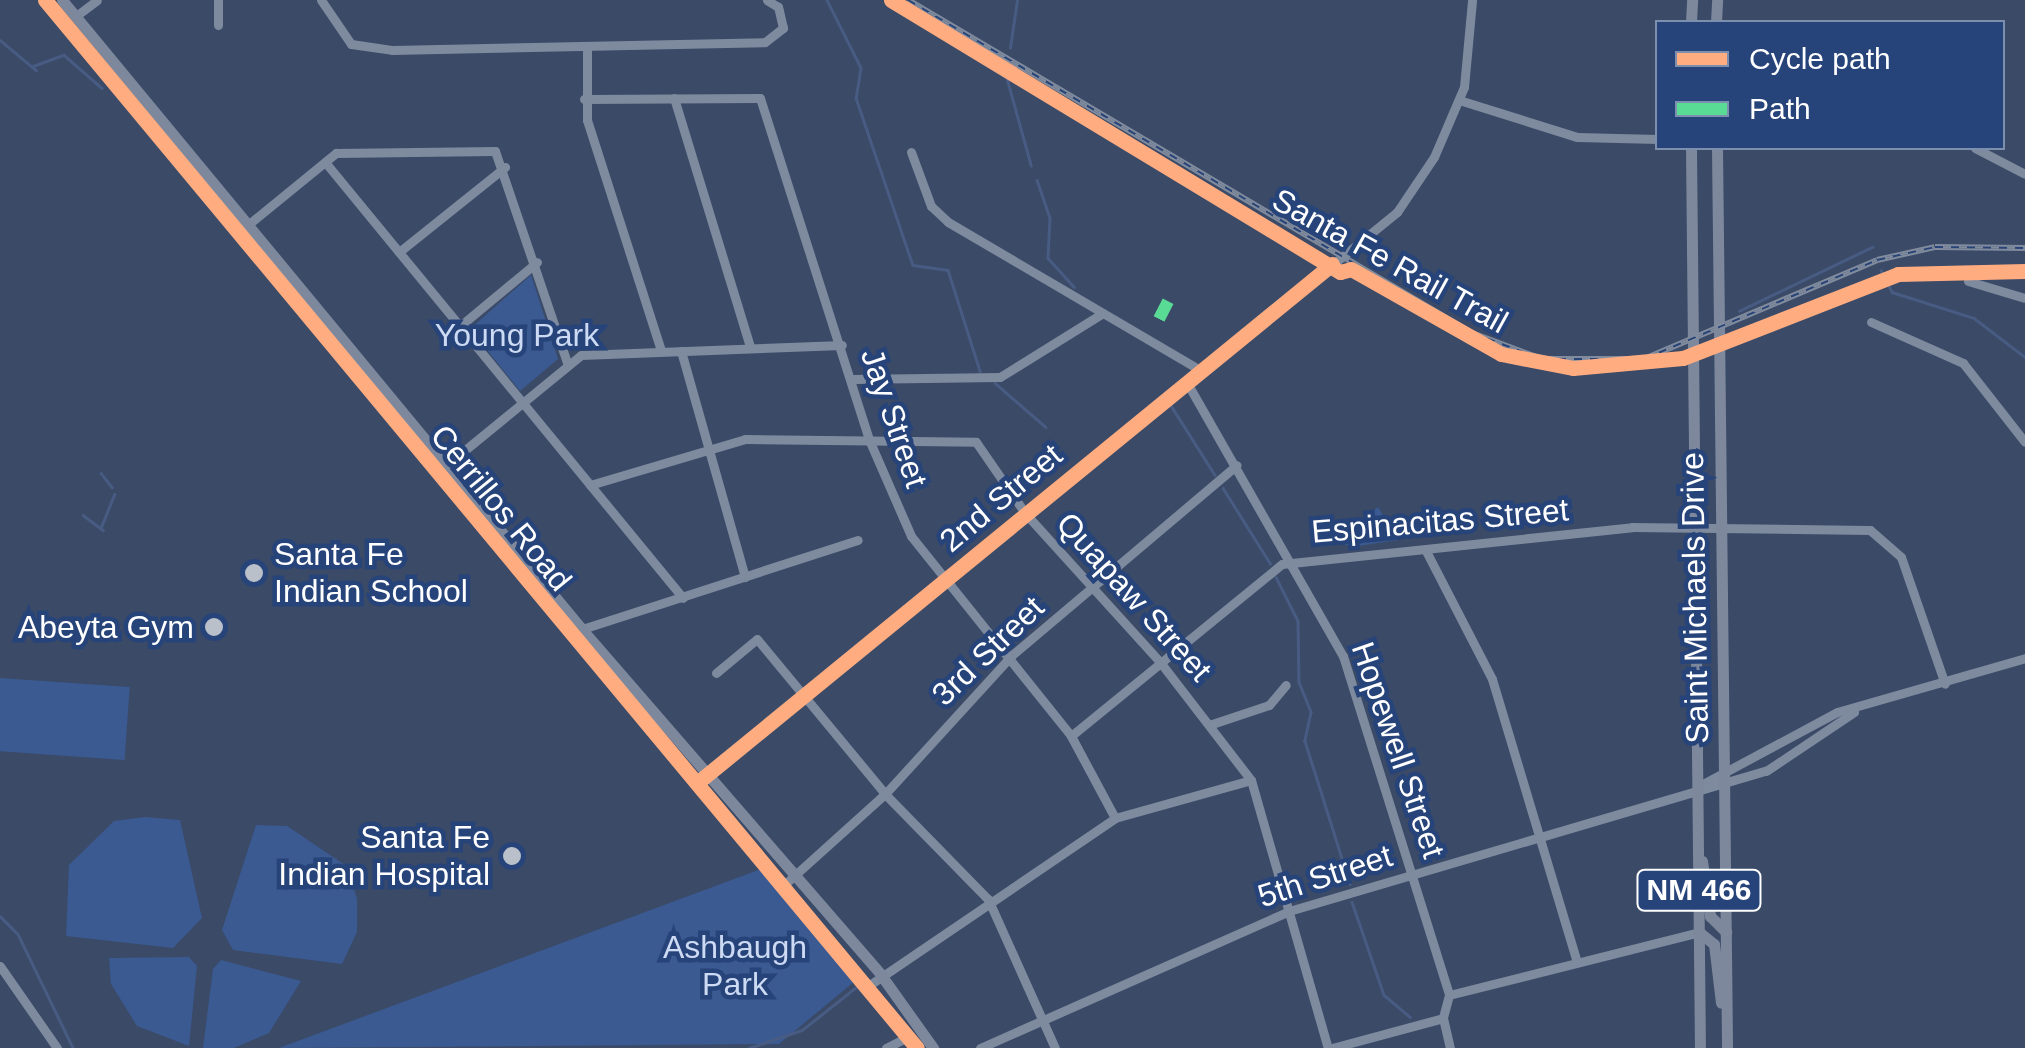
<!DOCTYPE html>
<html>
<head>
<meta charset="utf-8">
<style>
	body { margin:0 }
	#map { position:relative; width:2025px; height:1048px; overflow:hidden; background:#3a4a67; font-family:Arial,sans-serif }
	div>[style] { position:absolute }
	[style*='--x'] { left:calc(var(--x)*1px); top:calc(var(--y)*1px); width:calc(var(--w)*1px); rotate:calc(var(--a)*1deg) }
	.green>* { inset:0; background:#3b5a91; transform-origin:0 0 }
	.stream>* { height:2.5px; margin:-1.25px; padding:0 1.25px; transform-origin:1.25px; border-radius:1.25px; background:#485c83 }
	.minor>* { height:9px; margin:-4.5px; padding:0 4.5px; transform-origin:4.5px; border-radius:4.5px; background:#7e8a9e }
	.major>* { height:11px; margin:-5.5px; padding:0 5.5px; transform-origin:5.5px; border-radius:5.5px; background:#7d889d }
	.rail>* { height:6px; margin-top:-3px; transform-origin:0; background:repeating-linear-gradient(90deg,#27447a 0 8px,#808b9e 0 16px); box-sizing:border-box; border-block:2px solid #808b9e }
	.quiet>* { height:12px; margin-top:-6px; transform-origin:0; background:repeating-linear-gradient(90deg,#5adb95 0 25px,transparent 0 37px) }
	.cycleway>* { height:15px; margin:-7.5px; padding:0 7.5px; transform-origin:7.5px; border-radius:7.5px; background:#ffac80 }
	.dots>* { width:28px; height:28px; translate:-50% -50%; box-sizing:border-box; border:5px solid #27447a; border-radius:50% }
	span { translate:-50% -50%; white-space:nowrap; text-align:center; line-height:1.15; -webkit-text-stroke:9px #27447a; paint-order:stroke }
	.shield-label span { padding:2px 8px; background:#27447a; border:2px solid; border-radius:8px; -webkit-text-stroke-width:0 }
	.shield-label { font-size:30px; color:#fff; font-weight:700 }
	.street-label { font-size:32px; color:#fff }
	.park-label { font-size:32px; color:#cddaf3 }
	.poi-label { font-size:32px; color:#fff }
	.left { translate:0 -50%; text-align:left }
	.right { translate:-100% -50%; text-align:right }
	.legend { position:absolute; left:1655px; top:20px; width:350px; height:130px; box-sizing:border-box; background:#27447a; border:2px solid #7d8faf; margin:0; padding:12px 18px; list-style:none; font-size:30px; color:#fff }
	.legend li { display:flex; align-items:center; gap:20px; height:50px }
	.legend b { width:50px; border:2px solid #7d8faf }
</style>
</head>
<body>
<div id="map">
	<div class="green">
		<div style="clip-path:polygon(531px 275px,558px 359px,520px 391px,470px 329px)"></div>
		<div style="clip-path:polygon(1378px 507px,1398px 540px,1351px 547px,1320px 534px,1332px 525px,1347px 532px)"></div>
		<div style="left:0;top:678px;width:130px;height:73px;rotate:4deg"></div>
		<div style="clip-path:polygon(145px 817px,180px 820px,202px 918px,173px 948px,66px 936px,69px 865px,114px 821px)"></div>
		<div style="clip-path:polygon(256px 825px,287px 826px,345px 865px,357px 898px,357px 932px,342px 964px,233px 950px,222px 930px)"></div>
		<div style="clip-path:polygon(761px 869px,855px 981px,779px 1044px,279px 1048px)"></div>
		<div style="clip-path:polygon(189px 957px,197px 966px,189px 1046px,137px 1026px,111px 984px,109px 958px)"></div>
		<div style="clip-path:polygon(221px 960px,301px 981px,269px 1033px,234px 1048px,203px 1048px,213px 969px)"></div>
	</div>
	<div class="stream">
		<div style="--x:827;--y:0;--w:76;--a:63.4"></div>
		<div style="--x:861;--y:68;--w:30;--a:99"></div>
		<div style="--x:856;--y:98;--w:176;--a:71.2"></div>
		<div style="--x:913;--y:265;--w:35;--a:8"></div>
		<div style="--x:948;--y:270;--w:106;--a:72.4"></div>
		<div style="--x:0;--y:40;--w:47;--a:39.8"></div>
		<div style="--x:1010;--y:48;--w:49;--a:-81.7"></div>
		<div style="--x:33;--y:66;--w:33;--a:-20"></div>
		<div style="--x:64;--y:55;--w:50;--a:41"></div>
		<div style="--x:1005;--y:71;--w:98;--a:74.5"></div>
		<div style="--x:1037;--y:180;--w:40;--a:71.1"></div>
		<div style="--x:1050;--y:218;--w:40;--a:92.9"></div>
		<div style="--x:1048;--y:258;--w:39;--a:48"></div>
		<div style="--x:1881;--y:270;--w:25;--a:63"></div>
		<div style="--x:1892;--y:292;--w:86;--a:17.6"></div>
		<div style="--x:1974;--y:318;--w:64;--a:37.4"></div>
		<div style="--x:1739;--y:311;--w:148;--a:-25.7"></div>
		<div style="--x:995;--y:383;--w:67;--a:40.8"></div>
		<div style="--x:1170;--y:404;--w:84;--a:57.6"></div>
		<div style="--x:101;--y:473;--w:18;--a:52"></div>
		<div style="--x:1223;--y:488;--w:89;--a:57.9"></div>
		<div style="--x:83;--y:515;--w:25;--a:37"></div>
		<div style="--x:101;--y:527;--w:35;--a:-68"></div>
		<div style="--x:1276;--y:577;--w:49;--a:63.4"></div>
		<div style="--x:1298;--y:621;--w:61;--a:89.1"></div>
		<div style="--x:1299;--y:682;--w:32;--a:68"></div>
		<div style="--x:1311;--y:712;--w:30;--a:102"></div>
		<div style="--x:1305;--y:741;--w:150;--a:72.5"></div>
		<div style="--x:1352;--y:902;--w:98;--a:71"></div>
		<div style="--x:1384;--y:995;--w:34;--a:40"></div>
		<div style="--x:0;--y:916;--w:25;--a:45"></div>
		<div style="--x:18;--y:934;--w:127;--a:64.2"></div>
		<div style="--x:749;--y:1048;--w:56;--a:-18.8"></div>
		<div style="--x:802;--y:1030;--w:68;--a:-38.4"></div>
	</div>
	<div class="minor">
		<div style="--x:218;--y:0;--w:25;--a:90"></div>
		<div style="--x:321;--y:0;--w:53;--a:55.7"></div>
		<div style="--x:351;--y:44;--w:41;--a:8.3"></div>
		<div style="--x:392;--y:50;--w:373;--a:-1.2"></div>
		<div style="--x:765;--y:42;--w:23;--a:-38"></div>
		<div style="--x:783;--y:28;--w:22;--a:-103"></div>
		<div style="--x:778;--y:7;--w:13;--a:-148"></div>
		<div style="--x:76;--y:16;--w:26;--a:-37"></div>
		<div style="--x:587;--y:47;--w:73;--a:90"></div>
		<div style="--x:587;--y:120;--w:243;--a:72.2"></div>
		<div style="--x:674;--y:98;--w:260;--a:73"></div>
		<div style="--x:584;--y:99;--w:176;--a:-0.3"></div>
		<div style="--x:760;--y:98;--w:361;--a:72.3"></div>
		<div style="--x:870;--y:442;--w:103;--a:66.4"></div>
		<div style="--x:911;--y:536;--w:256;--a:51.3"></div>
		<div style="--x:1071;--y:736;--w:93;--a:61.8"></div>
		<div style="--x:1459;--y:100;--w:124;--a:17.4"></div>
		<div style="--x:1577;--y:137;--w:81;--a:1.4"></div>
		<div style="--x:1975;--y:148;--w:56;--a:27.5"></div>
		<div style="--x:911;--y:152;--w:58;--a:69.7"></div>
		<div style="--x:931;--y:206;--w:23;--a:43"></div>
		<div style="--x:948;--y:222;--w:292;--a:30.4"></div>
		<div style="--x:325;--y:162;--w:564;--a:50.61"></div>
		<div style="--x:244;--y:228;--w:119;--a:-39.2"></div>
		<div style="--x:336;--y:153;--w:159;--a:-0.7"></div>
		<div style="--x:495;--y:151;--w:223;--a:71.2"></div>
		<div style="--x:399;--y:252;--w:136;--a:-38.7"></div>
		<div style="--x:1968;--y:281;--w:59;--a:16.6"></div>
		<div style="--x:1871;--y:322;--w:101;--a:24"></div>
		<div style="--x:1963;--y:363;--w:100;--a:51.9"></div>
		<div style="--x:460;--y:326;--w:100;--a:-39.7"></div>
		<div style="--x:681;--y:351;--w:235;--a:74.2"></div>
		<div style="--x:852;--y:379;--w:148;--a:-0.8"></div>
		<div style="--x:1000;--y:377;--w:121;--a:-31.9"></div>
		<div style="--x:1186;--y:381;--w:317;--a:60.3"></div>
		<div style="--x:1343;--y:656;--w:355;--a:72.6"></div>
		<div style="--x:1449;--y:995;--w:24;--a:105"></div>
		<div style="--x:1443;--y:1018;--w:31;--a:77"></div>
		<div style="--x:443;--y:468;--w:178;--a:-39.3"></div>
		<div style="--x:581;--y:355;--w:261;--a:-2.2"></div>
		<div style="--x:590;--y:485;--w:162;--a:-16.5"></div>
		<div style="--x:745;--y:439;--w:231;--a:0.7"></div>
		<div style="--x:976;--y:442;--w:86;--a:55.4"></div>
		<div style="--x:1025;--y:513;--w:201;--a:47.8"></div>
		<div style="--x:1160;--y:662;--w:149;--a:52.4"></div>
		<div style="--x:1251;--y:780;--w:279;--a:74"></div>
		<div style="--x:1426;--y:551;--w:144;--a:62.7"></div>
		<div style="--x:1492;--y:679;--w:296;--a:73.3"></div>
		<div style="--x:576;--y:631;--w:296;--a:-17.9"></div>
		<div style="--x:716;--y:673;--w:53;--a:-39.7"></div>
		<div style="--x:757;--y:639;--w:201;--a:50.4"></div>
		<div style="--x:885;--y:794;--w:147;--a:45.6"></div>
		<div style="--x:988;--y:899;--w:163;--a:65.8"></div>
		<div style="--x:1212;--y:724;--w:60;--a:-18.4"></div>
		<div style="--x:1269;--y:705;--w:26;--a:-50"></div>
		<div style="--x:1071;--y:736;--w:272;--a:-39.2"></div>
		<div style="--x:1282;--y:564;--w:352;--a:-6"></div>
		<div style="--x:1632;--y:527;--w:238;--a:0.7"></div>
		<div style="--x:1870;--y:530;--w:41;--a:41.1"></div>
		<div style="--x:1901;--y:557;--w:134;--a:70.9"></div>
		<div style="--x:703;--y:778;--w:896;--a:-39.2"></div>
		<div style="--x:1397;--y:212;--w:66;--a:-56.1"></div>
		<div style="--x:1434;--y:157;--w:76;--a:-66.8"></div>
		<div style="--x:1464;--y:87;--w:87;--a:-84.7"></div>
		<div style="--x:1701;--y:785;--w:154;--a:-28.2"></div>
		<div style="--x:1837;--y:712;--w:196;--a:-16"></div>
		<div style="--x:785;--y:884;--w:135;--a:-42"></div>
		<div style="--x:885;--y:794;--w:188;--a:-47.6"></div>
		<div style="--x:1012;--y:655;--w:294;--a:-40.2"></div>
		<div style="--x:0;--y:966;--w:100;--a:55.2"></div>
		<div style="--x:871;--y:984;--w:295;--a:-34.2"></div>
		<div style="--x:1115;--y:818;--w:141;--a:-15.6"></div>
		<div style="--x:1449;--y:995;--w:258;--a:-14.1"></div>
		<div style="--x:886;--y:1048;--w:27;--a:-27"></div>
		<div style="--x:980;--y:1048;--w:338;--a:-23.9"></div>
		<div style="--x:1289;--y:911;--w:497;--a:-16.4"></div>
		<div style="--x:1766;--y:771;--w:106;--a:-33.8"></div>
		<div style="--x:1332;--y:1048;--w:115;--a:-15.1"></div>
	</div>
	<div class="major">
		<div style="--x:45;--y:0;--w:1363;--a:50.24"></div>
		<div style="--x:62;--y:0;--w:813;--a:50.44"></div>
		<div style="--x:580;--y:627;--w:460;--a:49.1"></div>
		<div style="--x:881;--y:975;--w:90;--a:54.5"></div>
		<div style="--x:1691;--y:22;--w:22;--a:-87"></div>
		<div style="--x:1716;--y:22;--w:22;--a:-87"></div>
		<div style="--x:1691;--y:148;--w:900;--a:89.43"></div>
		<div style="--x:1717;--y:148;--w:900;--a:89.36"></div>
		<div style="--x:1702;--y:861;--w:56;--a:81.7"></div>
		<div style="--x:1710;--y:916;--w:23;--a:45"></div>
		<div style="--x:1699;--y:932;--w:19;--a:39"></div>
		<div style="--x:1714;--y:944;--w:59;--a:83.2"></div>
	</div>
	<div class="rail">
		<div style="--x:908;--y:0;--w:655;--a:30.56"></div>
		<div style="--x:1472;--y:333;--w:75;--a:20.4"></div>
		<div style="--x:1542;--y:359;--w:102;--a:0"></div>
		<div style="--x:1644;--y:359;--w:253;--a:-23"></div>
		<div style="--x:1877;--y:260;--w:59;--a:-12.6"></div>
		<div style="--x:1935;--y:247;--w:90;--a:0.6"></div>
	</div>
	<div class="quiet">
		<div style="--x:1159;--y:319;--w:20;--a:-63"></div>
	</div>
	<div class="cycleway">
		<div style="--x:45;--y:0;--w:1363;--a:50.24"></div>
		<div style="--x:891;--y:0;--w:525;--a:31.21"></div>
		<div style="--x:1340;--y:272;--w:11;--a:-15"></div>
		<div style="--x:1351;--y:269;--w:172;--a:29.5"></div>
		<div style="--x:1501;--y:354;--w:73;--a:11"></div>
		<div style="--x:1573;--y:368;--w:110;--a:-5.2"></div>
		<div style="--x:1683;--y:358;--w:231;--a:-21.3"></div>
		<div style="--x:1898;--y:274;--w:127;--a:-1.4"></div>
		<div style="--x:697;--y:783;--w:820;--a:-39.26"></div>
	</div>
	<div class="dots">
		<div style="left:254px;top:573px;background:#bac0ca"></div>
		<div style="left:214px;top:627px;background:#bac0ca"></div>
		<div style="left:512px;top:856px;background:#bac0ca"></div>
	</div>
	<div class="shield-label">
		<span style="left:1699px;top:890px">NM 466</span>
	</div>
	<div class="street-label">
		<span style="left:1390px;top:261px;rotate:29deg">Santa Fe Rail Trail</span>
		<span style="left:894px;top:418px;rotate:71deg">Jay Street</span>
		<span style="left:1001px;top:498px;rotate:-40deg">2nd Street</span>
		<span style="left:501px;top:508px;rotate:51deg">Cerrillos Road</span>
		<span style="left:1440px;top:521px;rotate:-5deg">Espinacitas Street</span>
		<span style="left:1134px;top:597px;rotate:48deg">Quapaw Street</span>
		<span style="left:1695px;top:598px;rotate:-91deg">Saint Michaels Drive</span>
		<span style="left:988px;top:651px;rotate:-44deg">3rd Street</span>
		<span style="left:1398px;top:750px;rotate:71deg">Hopewell Street</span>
		<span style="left:1325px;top:876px;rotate:-18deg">5th Street</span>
	</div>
	<div class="park-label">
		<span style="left:517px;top:335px">Young Park</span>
		<span style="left:735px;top:966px">Ashbaugh<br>Park</span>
	</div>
	<div class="poi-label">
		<span class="left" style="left:274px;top:573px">Santa Fe<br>Indian School</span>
		<span class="right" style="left:194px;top:627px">Abeyta Gym</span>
		<span class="right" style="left:490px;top:856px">Santa Fe<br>Indian Hospital</span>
	</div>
	<ul class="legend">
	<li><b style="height:12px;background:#ffac80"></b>Cycle path</li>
	<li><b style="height:12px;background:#5adb95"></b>Path</li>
	</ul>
</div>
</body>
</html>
